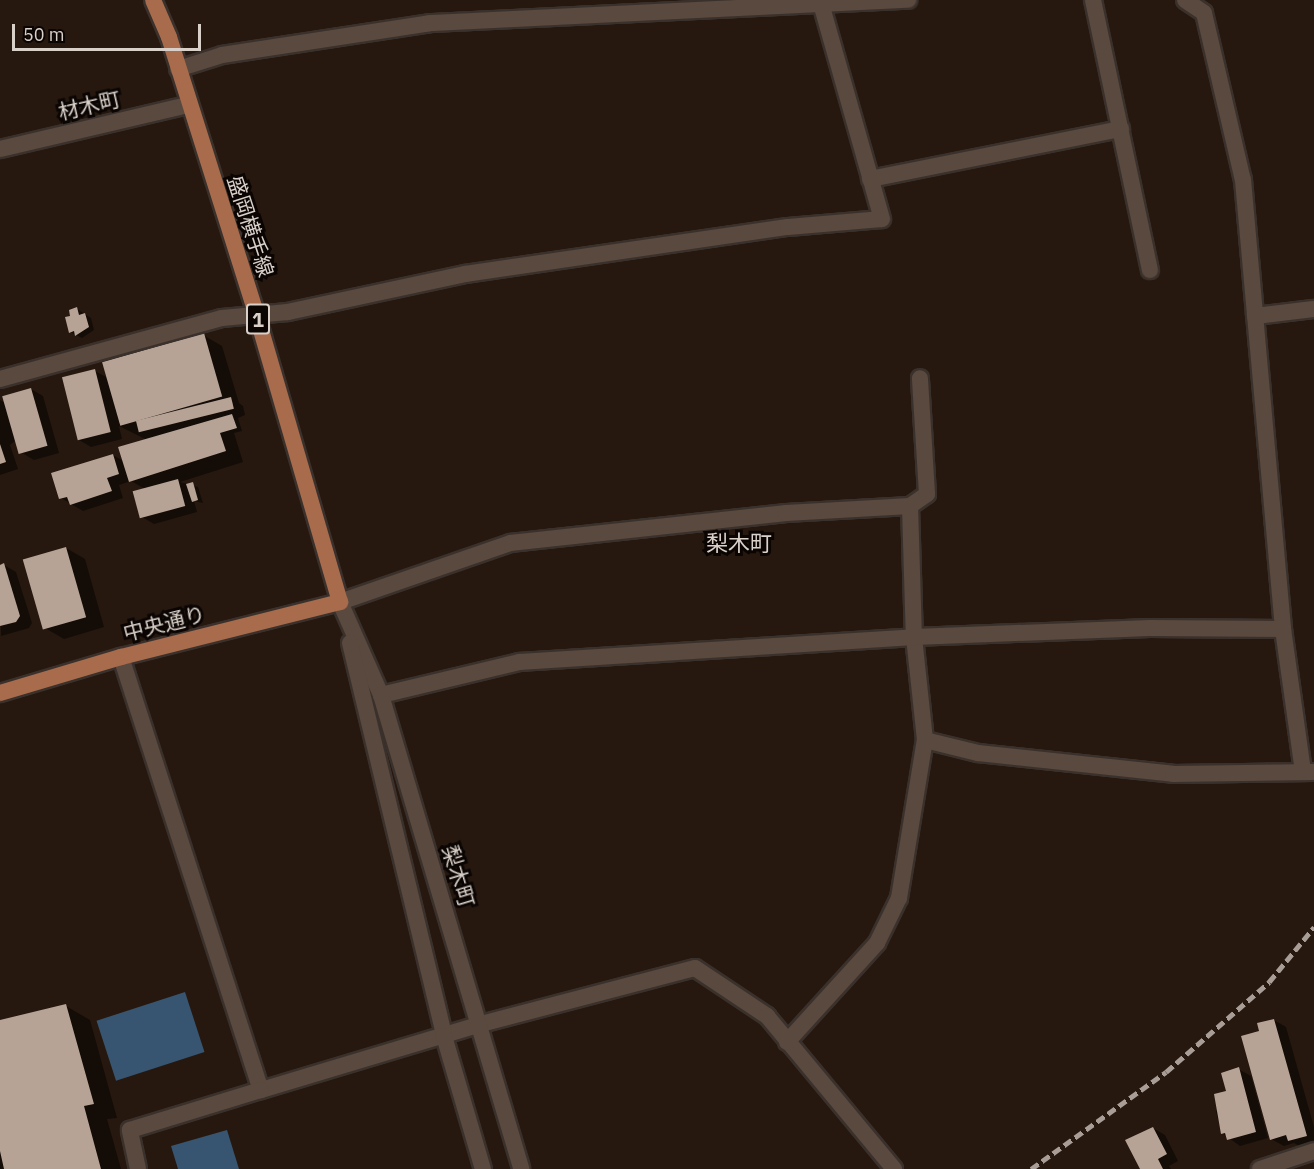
<!DOCTYPE html>
<html>
<head>
<meta charset="utf-8">
<style>
	body { margin:0 }
	#map { position:relative; width:1314px; height:1169px; overflow:hidden; background:#26180e; font-family:"IBM Plex Sans","Noto Sans JP",sans-serif }
	div>[style] { position:absolute }
	[style*='--x'] { left:calc(var(--x)*1px); top:calc(var(--y)*1px); width:calc(var(--w)*1px); rotate:calc(var(--a)*1deg) }
	.water>* { inset:0; background:#375571; transform-origin:0 0 }
	.shadow>* { inset:0; background:#0007 }
	.building>* { inset:0; background:#b6a396; transform-origin:0 0 }
	.roads { filter:drop-shadow(2px 0 #3b312c) drop-shadow(-2px 0 #3b312c) drop-shadow(0 2px #3b312c) drop-shadow(0 -2px #3b312c) }
	.minor>* { height:16px; margin:-8px; padding:0 8px; transform-origin:8px; border-radius:8px; background:#5a493e }
	.tertiary>* { height:16px; margin:-8px; padding:0 8px; transform-origin:8px; border-radius:8px; background:#5a493e }
	.primary>* { height:16px; margin:-8px; padding:0 8px; transform-origin:8px; border-radius:8px; background:#a86b4b }
	.rail>* { height:4.5px; margin-top:-2.25px; transform-origin:0; background:repeating-linear-gradient(90deg,#a99e97 0 9px,transparent 0 13.5px) }
	span { translate:-50% -50%; white-space:nowrap; text-align:center; line-height:1.15; -webkit-text-stroke:6px #0a0503; paint-order:stroke }
	.shield-label span { padding:2px 4px; background:#0a0503; border:2px solid; border-radius:4px; -webkit-text-stroke-width:0 }
	.shield-label { font-size:20px; color:#d9d0c9; font-weight:700 }
	.street-label { font-size:21px; color:#d9d0c9 }
	.neighbourhood-label { font-size:22px; color:#d9d0c9 }
	.scale { position:absolute; left:12px; top:24px; width:189px; height:27px; box-sizing:border-box; border:3px solid #d9d0c9; border-top:0; padding-left:8px; font-size:18px; line-height:21px; white-space:nowrap; color:#d9d0c9; -webkit-text-stroke:4px #0a0503; paint-order:stroke }
</style>
</head>
<body>
<div id="map">
	<div class="water">
		<div style="left:185px;top:992px;width:63px;height:93px;rotate:72deg"></div>
		<div style="clip-path:polygon(227px 1130px,239px 1169px,178px 1169px,171px 1146px)"></div>
	</div>
	<div class="shadow">
		<div style="clip-path:polygon(77px 309px,91px 318px,94px 330px,82px 338px,70px 332px)"></div>
		<div style="clip-path:polygon(203px 335px,222px 346px,239px 403px,243px 406px,245px 415px,238px 418px,242px 431px,234px 433px,243px 462px,180px 482px,198px 487px,203px 503px,194px 501px,197px 512px,154px 524px,142px 517px,145px 489px,131px 481px,119px 485px,123px 498px,83px 511px,61px 498px,113px 455px,125px 462px,147px 440px,119px 426px,122px 439px,91px 447px,79px 440px,95px 371px,108px 378px)"></div>
		<div style="clip-path:polygon(31px 389px,43px 396px,59px 453px,34px 460px,22px 453px,17px 439px,10px 445px,18px 469px,0 475px,0 400px,7px 404px)"></div>
		<div style="clip-path:polygon(66px 548px,85px 559px,104px 627px,64px 639px,45px 628px)"></div>
		<div style="clip-path:polygon(4px 565px,16px 572px,32px 623px,29px 628px,1px 636px,0 566px)"></div>
		<div style="clip-path:polygon(66px 1006px,90px 1020px,117px 1118px,107px 1119px,121px 1169px,0 1169px,0 1022px)"></div>
		<div style="clip-path:polygon(1274px 1020px,1286px 1027px,1314px 1127px,1314px 1144px,1301px 1147px,1294px 1143px,1284px 1146px,1271px 1139px,1261px 1032px)"></div>
		<div style="clip-path:polygon(1238px 1069px,1251px 1076px,1268px 1138px,1240px 1146px,1222px 1133px,1216px 1112px)"></div>
		<div style="clip-path:polygon(1153px 1128px,1165px 1135px,1178px 1161px,1169px 1166px,1171px 1169px,1141px 1169px)"></div>
	</div>
	<div class="building">
		<div style="clip-path:polygon(77px 307px,79px 315px,85px 313px,89px 327px,75px 336px,74px 331px,69px 333px,65px 317px,70px 316px,69px 310px)"></div>
		<div style="left:204px;top:333px;width:66px;height:106px;rotate:74deg"></div>
		<div style="left:95px;top:369px;width:65px;height:34px;rotate:76deg"></div>
		<div style="left:31px;top:388px;width:60px;height:30px;rotate:74deg"></div>
		<div style="left:231px;top:397px;width:12px;height:98px;rotate:76deg"></div>
		<div style="clip-path:polygon(232px 414px,237px 428px,220px 433px,226px 451px,129px 482px,118px 447px)"></div>
		<div style="clip-path:polygon(0 444px,6px 462px,0 464px)"></div>
		<div style="clip-path:polygon(113px 454px,119px 474px,107px 478px,112px 491px,70px 505px,67px 497px,59px 499px,51px 473px)"></div>
		<div style="left:178px;top:479px;width:28px;height:47px;rotate:75deg"></div>
		<div style="clip-path:polygon(193px 482px,198px 500px,192px 502px,186px 484px)"></div>
		<div style="left:66px;top:547px;width:73px;height:45px;rotate:74deg"></div>
		<div style="clip-path:polygon(4px 563px,20px 616px,16px 622px,0 626px,0 565px)"></div>
		<div style="clip-path:polygon(66px 1004px,94px 1104px,84px 1106px,101px 1169px,4px 1169px,0 1151px,0 1020px)"></div>
		<div style="clip-path:polygon(1274px 1019px,1307px 1136px,1288px 1141px,1286px 1135px,1270px 1140px,1241px 1036px,1259px 1031px,1257px 1023px)"></div>
		<div style="clip-path:polygon(1239px 1067px,1256px 1132px,1227px 1140px,1225px 1133px,1221px 1134px,1214px 1094px,1226px 1091px,1221px 1073px)"></div>
		<div style="clip-path:polygon(1153px 1127px,1167px 1154px,1158px 1159px,1163px 1169px,1140px 1169px,1125px 1140px)"></div>
	</div>
	<div class="roads">
		<div class="minor">
			<div style="--x:1093;--y:0;--w:276;--a:78.1"></div>
			<div style="--x:1185;--y:0;--w:23;--a:34"></div>
			<div style="--x:1204;--y:13;--w:171;--a:76.9"></div>
			<div style="--x:1243;--y:180;--w:451;--a:84.9"></div>
			<div style="--x:178;--y:69;--w:46;--a:-17.7"></div>
			<div style="--x:222;--y:55;--w:210;--a:-8.7"></div>
			<div style="--x:430;--y:23;--w:479;--a:-2.8"></div>
			<div style="--x:870;--y:179;--w:256;--a:-11.3"></div>
			<div style="--x:1255;--y:316;--w:59;--a:-6.8"></div>
			<div style="--x:0;--y:379;--w:230;--a:-15.4"></div>
			<div style="--x:222;--y:318;--w:66;--a:-5.2"></div>
			<div style="--x:288;--y:312;--w:181;--a:-12.1"></div>
			<div style="--x:465;--y:274;--w:326;--a:-8.3"></div>
			<div style="--x:788;--y:227;--w:94;--a:-4.9"></div>
			<div style="--x:882;--y:219;--w:224;--a:-105.8"></div>
			<div style="--x:910;--y:506;--w:21;--a:-35"></div>
			<div style="--x:927;--y:494;--w:116;--a:-93.5"></div>
			<div style="--x:914;--y:637;--w:104;--a:83.9"></div>
			<div style="--x:925;--y:740;--w:55;--a:13.8"></div>
			<div style="--x:978;--y:753;--w:196;--a:6.1"></div>
			<div style="--x:1173;--y:774;--w:140;--a:-0.8"></div>
			<div style="--x:121;--y:657;--w:455;--a:72.1"></div>
			<div style="--x:261;--y:1090;--w:230;--a:-16.7"></div>
			<div style="--x:481;--y:1024;--w:221;--a:-14.7"></div>
			<div style="--x:695;--y:968;--w:87;--a:33.7"></div>
			<div style="--x:767;--y:1016;--w:199;--a:50.3"></div>
			<div style="--x:381;--y:695;--w:142;--a:-13.4"></div>
			<div style="--x:519;--y:662;--w:396;--a:-3.6"></div>
			<div style="--x:914;--y:637;--w:236;--a:-2.2"></div>
			<div style="--x:1150;--y:628;--w:133;--a:0.4"></div>
			<div style="--x:1283;--y:629;--w:143;--a:82"></div>
			<div style="--x:787;--y:1042;--w:134;--a:-47.7"></div>
			<div style="--x:877;--y:943;--w:50;--a:-63.9"></div>
			<div style="--x:899;--y:898;--w:160;--a:-80.7"></div>
			<div style="--x:138;--y:1169;--w:40;--a:-102"></div>
			<div style="--x:130;--y:1130;--w:137;--a:-17"></div>
			<div style="--x:1260;--y:1169;--w:57;--a:-18.4"></div>
		</div>
		<div class="tertiary">
			<div style="--x:0;--y:149;--w:193;--a:-13.2"></div>
			<div style="--x:340;--y:602;--w:180;--a:-19.1"></div>
			<div style="--x:510;--y:543;--w:278;--a:-6.2"></div>
			<div style="--x:786;--y:513;--w:124;--a:-3.2"></div>
			<div style="--x:910;--y:506;--w:131;--a:88.3"></div>
			<div style="--x:340;--y:602;--w:102;--a:66.2"></div>
			<div style="--x:381;--y:695;--w:494;--a:73.5"></div>
			<div style="--x:350;--y:643;--w:404;--a:76.5"></div>
			<div style="--x:444;--y:1036;--w:139;--a:73.7"></div>
		</div>
		<div class="primary">
			<div style="--x:0;--y:693;--w:126;--a:-16.6"></div>
			<div style="--x:121;--y:657;--w:226;--a:-14.1"></div>
			<div style="--x:340;--y:602;--w:301;--a:-106.2"></div>
			<div style="--x:256;--y:313;--w:289;--a:-107.5"></div>
			<div style="--x:169;--y:37;--w:40;--a:-113.4"></div>
		</div>
	</div>
	<div class="rail">
		<div style="--x:1031;--y:1169;--w:166;--a:-35.7"></div>
		<div style="--x:1166;--y:1072;--w:137;--a:-41.1"></div>
		<div style="--x:1269;--y:982;--w:71;--a:-50.7"></div>
	</div>
	<div class="shield-label">
		<span style="left:258px;top:319px">1</span>
	</div>
	<div class="street-label">
		<span style="left:89px;top:105px;rotate:-13deg">材木町</span>
		<span style="left:251px;top:226px;rotate:72deg">盛岡横手線</span>
		<span style="left:164px;top:623px;rotate:-14deg">中央通り</span>
		<span style="left:459px;top:876px;rotate:73deg">梨木町</span>
	</div>
	<div class="neighbourhood-label">
		<span style="left:739px;top:543px">梨木町</span>
	</div>
	<div class="scale">50 m</div>
</div>
</body>
</html>
